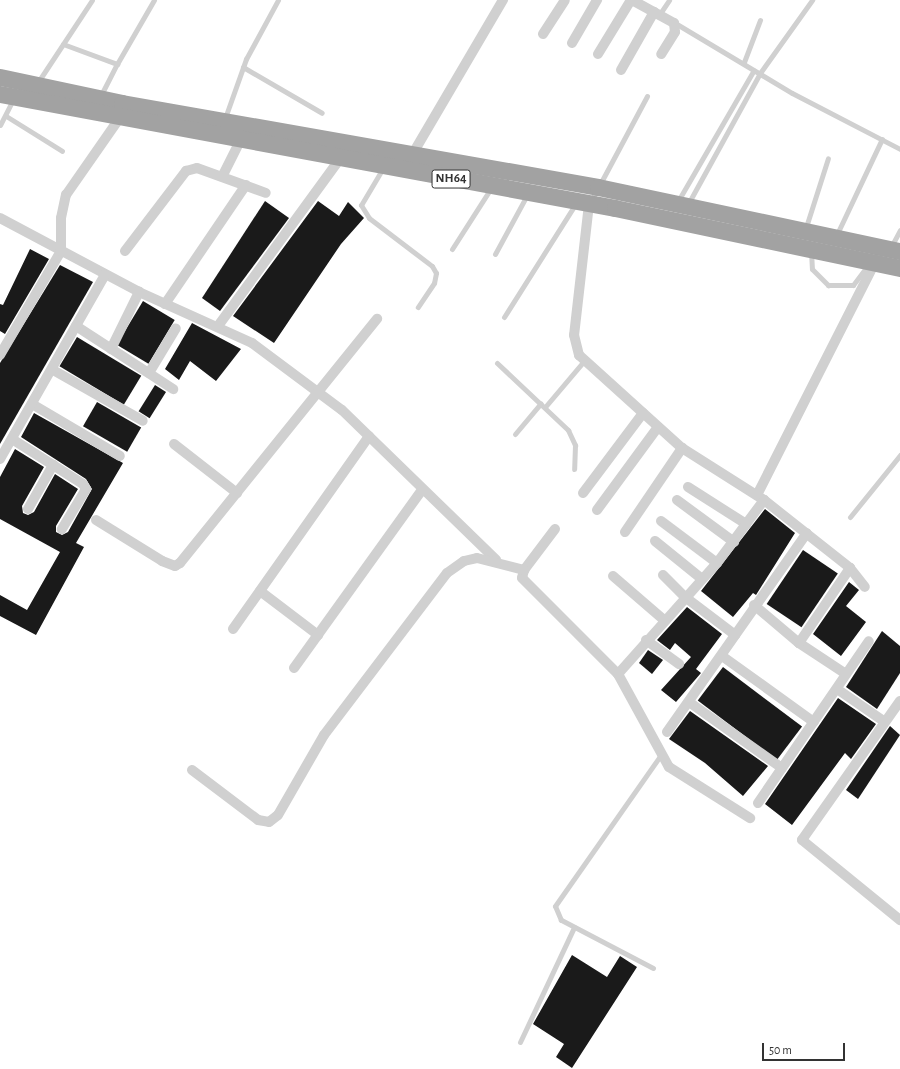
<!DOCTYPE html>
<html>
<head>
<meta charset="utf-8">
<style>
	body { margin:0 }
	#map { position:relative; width:900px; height:1069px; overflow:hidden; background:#fff; font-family:"Alegreya Sans",sans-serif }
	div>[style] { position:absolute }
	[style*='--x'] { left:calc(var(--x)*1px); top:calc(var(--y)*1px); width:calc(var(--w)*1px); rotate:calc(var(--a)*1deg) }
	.building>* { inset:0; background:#1a1a1a; transform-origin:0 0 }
	.service>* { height:5px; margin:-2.5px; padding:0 2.5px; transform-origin:2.5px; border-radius:2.5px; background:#d0d0d0 }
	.minor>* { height:10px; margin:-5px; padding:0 5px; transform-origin:5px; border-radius:5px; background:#d0d0d0 }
	.trunk>* { height:17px; margin:-8.5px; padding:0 8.5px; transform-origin:8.5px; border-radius:8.5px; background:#a2a2a2 }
	span { translate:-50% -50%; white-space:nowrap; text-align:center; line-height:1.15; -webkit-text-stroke:4px #fff; paint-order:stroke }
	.shield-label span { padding:1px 3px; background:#fff; border:1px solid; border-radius:3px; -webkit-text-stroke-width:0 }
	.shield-label { font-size:13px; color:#333; font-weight:700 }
	.scale { position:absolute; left:762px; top:1043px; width:83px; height:18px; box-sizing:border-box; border:2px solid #333; border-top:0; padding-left:5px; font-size:12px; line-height:14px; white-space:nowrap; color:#333; -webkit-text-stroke:3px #fff; paint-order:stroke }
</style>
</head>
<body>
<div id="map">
	<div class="building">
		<div style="clip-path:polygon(265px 201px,289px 218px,220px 311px,202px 298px)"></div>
		<div style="clip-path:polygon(318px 201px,339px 216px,348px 202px,364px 218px,341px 244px,274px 343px,233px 316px)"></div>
		<div style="clip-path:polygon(30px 249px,49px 259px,5px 334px,0 331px,0 304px,3px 305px)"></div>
		<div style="clip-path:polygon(60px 265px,93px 282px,0 444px,0 363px)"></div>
		<div style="left:143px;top:301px;width:37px;height:51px;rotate:31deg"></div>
		<div style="clip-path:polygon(192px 323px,241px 349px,216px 381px,190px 361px,179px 380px,165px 369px)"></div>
		<div style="left:77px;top:337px;width:75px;height:34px;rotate:31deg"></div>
		<div style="left:155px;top:385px;width:13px;height:31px;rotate:32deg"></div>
		<div style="left:97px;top:402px;width:51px;height:28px;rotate:30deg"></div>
		<div style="clip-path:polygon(34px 413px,123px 463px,76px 543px,84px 547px,36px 635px,0 616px,0 595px,27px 610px,60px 552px,0 519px,0 477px,15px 449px,44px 467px,22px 506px,23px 513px,28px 515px,34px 512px,55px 474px,78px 489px,56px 526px,56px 532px,62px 535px,68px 532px,92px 489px,86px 479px,21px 437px)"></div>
		<div style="clip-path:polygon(765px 509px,795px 533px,756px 595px,753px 593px,733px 617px,701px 591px)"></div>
		<div style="left:803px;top:550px;width:42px;height:65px;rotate:34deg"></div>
		<div style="clip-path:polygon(849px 582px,859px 590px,846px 606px,866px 622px,841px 656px,813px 634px)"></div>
		<div style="clip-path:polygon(687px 607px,722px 634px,696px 669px,701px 673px,676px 702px,661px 690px,691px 657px,675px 643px,670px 650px,657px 640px)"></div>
		<div style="clip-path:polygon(882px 631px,900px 646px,900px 673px,877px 709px,846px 687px)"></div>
		<div style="clip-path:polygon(648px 650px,663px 660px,652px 674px,639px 663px)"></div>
		<div style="left:723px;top:667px;width:99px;height:42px;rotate:37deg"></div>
		<div style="clip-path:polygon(838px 698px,876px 724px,851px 759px,845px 753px,792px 825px,765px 804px)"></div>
		<div style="clip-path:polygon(690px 711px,768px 766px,743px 796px,705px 763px,669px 739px)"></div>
		<div style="clip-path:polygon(890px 726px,900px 735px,858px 799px,846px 790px)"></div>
		<div style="clip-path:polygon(572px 955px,607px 977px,620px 956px,637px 967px,572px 1068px,556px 1057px,564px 1044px,533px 1024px)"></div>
	</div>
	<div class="service">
		<div style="--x:659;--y:15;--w:18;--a:-56"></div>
		<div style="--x:675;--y:23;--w:136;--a:30.9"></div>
		<div style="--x:792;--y:93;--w:122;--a:27.4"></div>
		<div style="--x:63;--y:44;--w:58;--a:20.3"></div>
		<div style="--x:117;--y:64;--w:74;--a:-60"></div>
		<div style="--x:744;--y:62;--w:45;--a:-69.1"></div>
		<div style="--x:243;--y:67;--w:91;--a:30.2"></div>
		<div style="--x:38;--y:82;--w:98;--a:-56.6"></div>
		<div style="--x:101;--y:95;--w:35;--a:-63"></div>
		<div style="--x:6;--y:116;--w:66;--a:32"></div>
		<div style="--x:225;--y:118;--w:63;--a:-70.4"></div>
		<div style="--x:246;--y:59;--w:67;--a:-61.5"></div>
		<div style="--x:0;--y:125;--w:28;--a:-63"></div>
		<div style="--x:383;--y:168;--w:43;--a:120.7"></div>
		<div style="--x:361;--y:205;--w:15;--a:58"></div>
		<div style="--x:369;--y:218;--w:79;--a:37.3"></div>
		<div style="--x:432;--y:266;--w:8;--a:60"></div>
		<div style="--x:436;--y:273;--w:10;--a:101"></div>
		<div style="--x:434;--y:283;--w:29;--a:124"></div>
		<div style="--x:591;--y:201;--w:119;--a:-61.9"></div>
		<div style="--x:678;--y:201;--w:151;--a:-59.9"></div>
		<div style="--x:688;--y:204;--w:149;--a:-61.2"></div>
		<div style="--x:760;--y:73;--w:90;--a:-54.5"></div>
		<div style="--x:806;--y:227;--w:72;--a:-72.3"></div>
		<div style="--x:837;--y:234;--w:105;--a:-64.7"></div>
		<div style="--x:891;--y:247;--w:19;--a:-62"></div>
		<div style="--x:452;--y:249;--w:72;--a:-57.4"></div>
		<div style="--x:811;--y:251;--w:18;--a:87"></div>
		<div style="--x:812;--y:269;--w:23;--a:45"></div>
		<div style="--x:828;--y:285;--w:25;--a:0"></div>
		<div style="--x:853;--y:285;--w:25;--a:-53"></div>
		<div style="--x:495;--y:254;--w:67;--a:-61.5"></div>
		<div style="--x:504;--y:317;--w:135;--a:-57.7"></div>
		<div style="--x:497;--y:363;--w:98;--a:43.3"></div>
		<div style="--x:568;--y:430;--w:17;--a:65"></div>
		<div style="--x:575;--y:445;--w:24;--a:92"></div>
		<div style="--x:545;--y:407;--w:60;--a:-49.7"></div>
		<div style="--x:515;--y:434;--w:40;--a:-50"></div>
		<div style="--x:850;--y:517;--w:80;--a:-51.1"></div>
		<div style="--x:653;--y:968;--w:104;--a:-152.4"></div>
		<div style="--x:561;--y:920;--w:15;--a:-113"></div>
		<div style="--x:555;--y:906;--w:183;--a:-55"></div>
		<div style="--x:520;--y:1042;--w:127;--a:-64.8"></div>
	</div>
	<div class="minor">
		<div style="--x:632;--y:0;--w:48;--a:28.7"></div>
		<div style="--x:674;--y:23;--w:9;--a:84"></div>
		<div style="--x:675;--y:32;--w:26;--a:122"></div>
		<div style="--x:543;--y:34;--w:40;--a:-57.1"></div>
		<div style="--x:572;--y:43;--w:50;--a:-59.8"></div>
		<div style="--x:598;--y:54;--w:63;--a:-58.6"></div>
		<div style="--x:621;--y:70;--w:67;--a:-60.4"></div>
		<div style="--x:412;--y:155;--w:180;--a:-59.6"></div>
		<div style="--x:223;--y:175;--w:40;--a:-63.4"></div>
		<div style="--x:589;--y:204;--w:132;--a:96.5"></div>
		<div style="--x:574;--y:335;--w:21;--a:76"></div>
		<div style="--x:579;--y:355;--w:139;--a:42.1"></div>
		<div style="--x:682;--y:448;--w:97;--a:32.4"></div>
		<div style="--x:764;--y:500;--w:110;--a:38.3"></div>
		<div style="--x:850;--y:568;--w:24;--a:52"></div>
		<div style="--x:0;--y:218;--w:157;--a:28"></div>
		<div style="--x:139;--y:292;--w:124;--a:24.3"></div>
		<div style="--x:252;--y:343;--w:112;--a:36.7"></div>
		<div style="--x:342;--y:410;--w:215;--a:44.2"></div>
		<div style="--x:125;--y:251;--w:101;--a:-52.7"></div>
		<div style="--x:186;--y:171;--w:11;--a:-15"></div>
		<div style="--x:197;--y:168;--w:73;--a:19.9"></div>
		<div style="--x:165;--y:304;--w:144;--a:-55.8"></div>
		<div style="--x:76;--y:326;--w:116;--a:33"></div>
		<div style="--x:218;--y:326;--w:207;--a:-53.9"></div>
		<div style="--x:111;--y:349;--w:64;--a:-63.8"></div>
		<div style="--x:0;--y:355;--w:121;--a:-59.6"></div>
		<div style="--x:61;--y:251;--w:33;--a:-90"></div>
		<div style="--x:61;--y:218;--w:24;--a:-78"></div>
		<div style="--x:66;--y:195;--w:93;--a:-55.1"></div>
		<div style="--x:53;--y:370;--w:103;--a:29.5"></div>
		<div style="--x:149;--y:373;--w:52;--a:-59"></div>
		<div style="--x:32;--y:404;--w:102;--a:30.6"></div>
		<div style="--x:12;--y:439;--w:84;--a:32.4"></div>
		<div style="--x:83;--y:484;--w:6;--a:59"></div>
		<div style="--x:86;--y:489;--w:47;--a:121"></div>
		<div style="--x:174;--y:444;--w:80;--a:37.9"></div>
		<div style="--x:0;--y:459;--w:212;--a:-60.3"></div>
		<div style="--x:688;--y:487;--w:69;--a:32.5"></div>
		<div style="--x:583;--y:493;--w:100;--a:-53.1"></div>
		<div style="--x:757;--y:495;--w:266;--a:-63.1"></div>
		<div style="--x:677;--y:500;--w:71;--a:36.4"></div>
		<div style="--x:28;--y:509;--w:51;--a:-60.4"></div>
		<div style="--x:597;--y:510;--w:103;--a:-53.7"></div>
		<div style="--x:96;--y:520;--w:78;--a:31.8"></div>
		<div style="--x:162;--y:561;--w:14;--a:21"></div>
		<div style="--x:175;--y:566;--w:6;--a:-31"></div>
		<div style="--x:180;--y:563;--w:314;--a:-51.1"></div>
		<div style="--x:661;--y:521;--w:70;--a:36.9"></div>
		<div style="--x:555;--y:529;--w:51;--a:127.1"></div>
		<div style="--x:524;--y:570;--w:8;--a:104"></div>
		<div style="--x:522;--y:578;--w:136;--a:45"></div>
		<div style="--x:618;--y:674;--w:106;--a:61.3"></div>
		<div style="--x:669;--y:767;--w:96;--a:32.2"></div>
		<div style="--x:625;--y:532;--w:102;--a:-55.8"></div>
		<div style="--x:655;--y:541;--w:60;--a:39"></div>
		<div style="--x:663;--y:575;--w:31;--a:45"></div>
		<div style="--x:685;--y:597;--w:63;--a:37.2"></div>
		<div style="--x:613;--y:576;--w:67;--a:40.8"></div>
		<div style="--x:260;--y:591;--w:73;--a:37.2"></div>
		<div style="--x:754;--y:605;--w:59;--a:40.2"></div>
		<div style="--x:799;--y:643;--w:56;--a:33.4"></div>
		<div style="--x:233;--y:629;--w:236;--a:-54.8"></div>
		<div style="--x:646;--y:640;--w:41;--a:36"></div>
		<div style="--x:799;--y:643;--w:91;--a:-55.8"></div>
		<div style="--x:722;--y:656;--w:113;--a:35.7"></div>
		<div style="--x:294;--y:668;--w:218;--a:-54.3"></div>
		<div style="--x:618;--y:674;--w:149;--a:-48.3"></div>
		<div style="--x:717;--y:563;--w:79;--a:-53.3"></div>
		<div style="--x:837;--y:689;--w:58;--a:34.5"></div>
		<div style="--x:900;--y:701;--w:170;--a:125.2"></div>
		<div style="--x:802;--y:840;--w:127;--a:39.2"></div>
		<div style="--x:689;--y:702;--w:114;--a:35.4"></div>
		<div style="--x:667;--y:732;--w:243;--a:-54.9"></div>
		<div style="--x:192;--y:770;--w:83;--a:37.1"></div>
		<div style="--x:258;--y:820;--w:11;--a:10"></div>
		<div style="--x:269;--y:822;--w:11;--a:-38"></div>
		<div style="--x:278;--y:815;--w:92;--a:-60.1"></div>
		<div style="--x:324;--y:735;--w:203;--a:-52.8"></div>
		<div style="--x:447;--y:573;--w:21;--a:-35"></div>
		<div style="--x:464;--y:561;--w:13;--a:-13"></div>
		<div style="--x:477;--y:558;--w:49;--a:14.3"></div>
		<div style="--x:758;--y:803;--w:196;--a:-55.6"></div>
	</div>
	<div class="trunk">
		<div style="--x:0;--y:77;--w:125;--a:12"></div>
		<div style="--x:122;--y:103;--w:483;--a:10"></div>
		<div style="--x:598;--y:187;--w:309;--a:12"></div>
		<div style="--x:0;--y:94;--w:625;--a:10.5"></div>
		<div style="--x:615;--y:208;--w:291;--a:11.9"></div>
	</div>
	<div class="shield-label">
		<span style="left:451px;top:179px">NH64</span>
	</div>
	<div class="scale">50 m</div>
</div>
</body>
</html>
